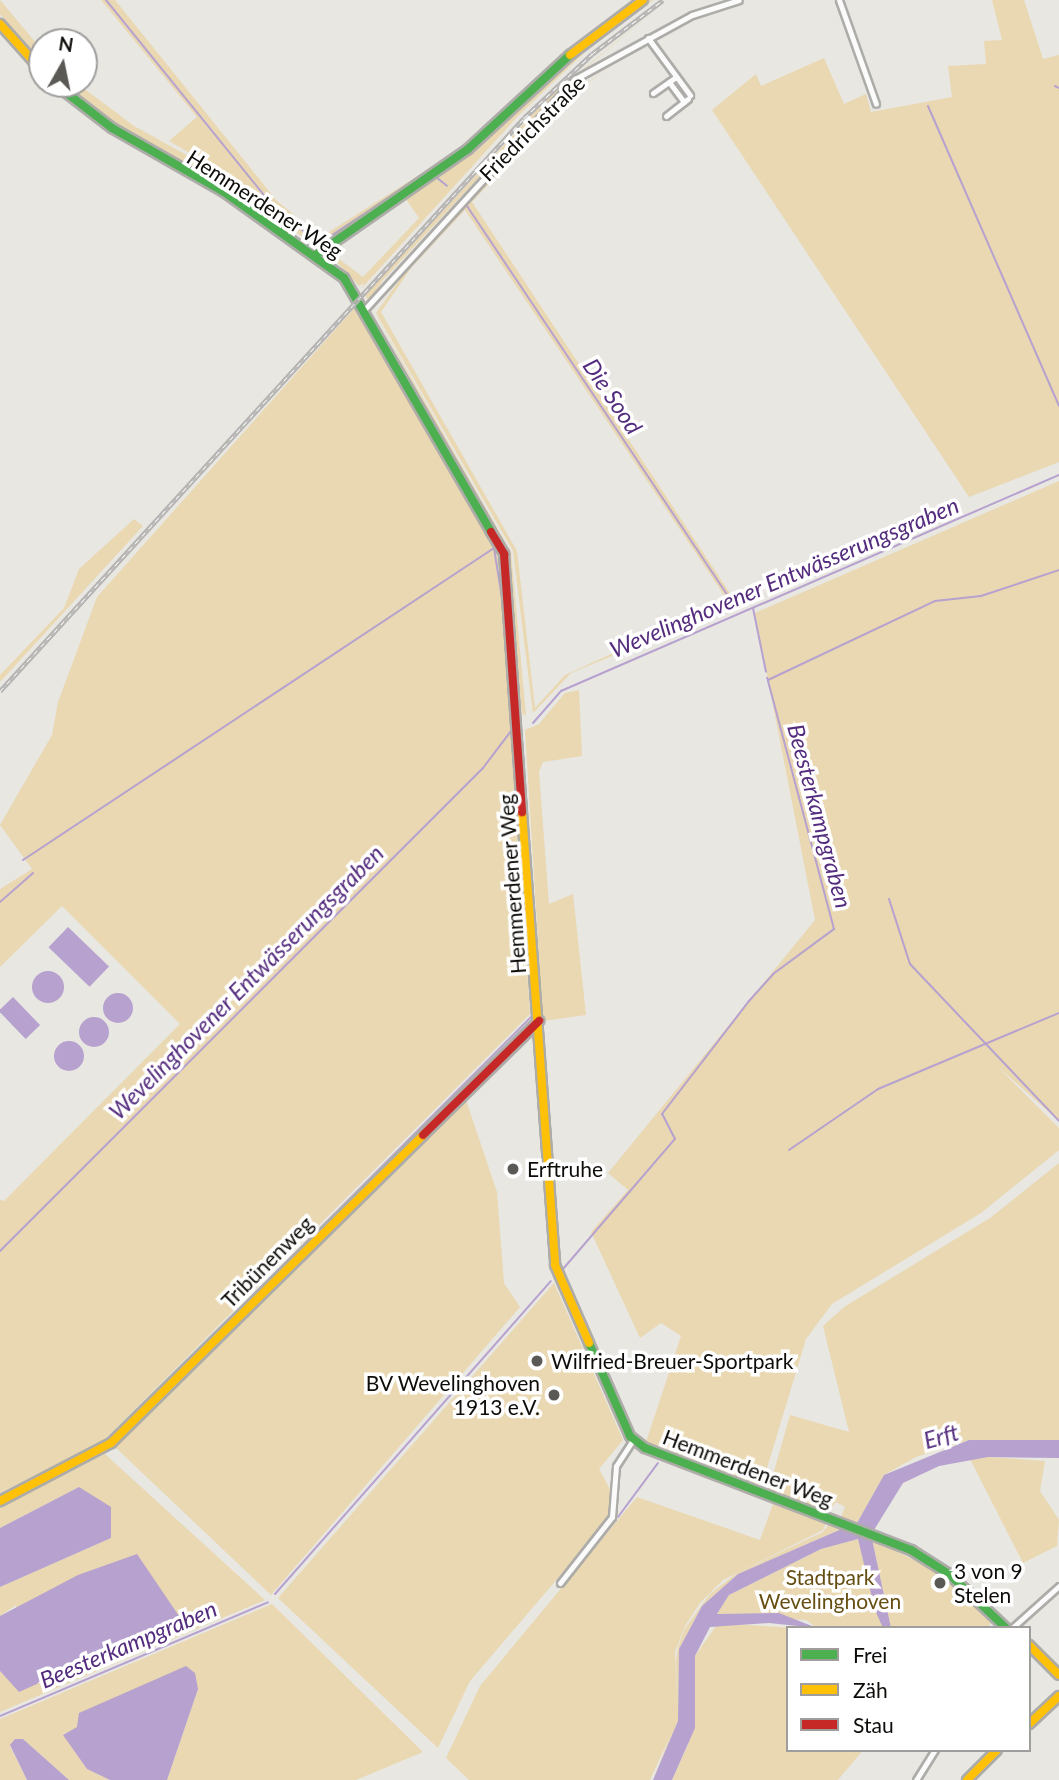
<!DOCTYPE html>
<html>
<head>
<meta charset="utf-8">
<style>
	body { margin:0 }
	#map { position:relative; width:1059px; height:1780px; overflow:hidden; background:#e8e7e2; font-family:Lato,sans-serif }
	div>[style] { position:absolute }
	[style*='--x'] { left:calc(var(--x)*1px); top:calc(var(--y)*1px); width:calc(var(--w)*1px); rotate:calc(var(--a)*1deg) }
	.green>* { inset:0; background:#e9d8b1 }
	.water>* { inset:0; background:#b6a1cf; transform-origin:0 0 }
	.round { border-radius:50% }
	.stream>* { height:2px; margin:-1px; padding:0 1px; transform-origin:1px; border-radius:1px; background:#b6a1cf }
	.roads { filter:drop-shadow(2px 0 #adaca8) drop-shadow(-2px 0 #adaca8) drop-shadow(0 2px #adaca8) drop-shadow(0 -2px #adaca8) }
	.street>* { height:5px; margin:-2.5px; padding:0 2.5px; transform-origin:2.5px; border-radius:2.5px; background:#fcfbfb }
	.fast>* { height:8px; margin:-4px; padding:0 4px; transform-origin:4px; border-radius:4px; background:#4caf50 }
	.slow>* { height:8px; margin:-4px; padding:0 4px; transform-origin:4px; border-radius:4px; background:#ffc107 }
	.jam>* { height:8px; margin:-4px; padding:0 4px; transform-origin:4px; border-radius:4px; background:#c62828 }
	.rail>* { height:4.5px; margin-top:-2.25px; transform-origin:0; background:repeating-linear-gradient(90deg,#fff 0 5px,#b5b4b3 0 10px); box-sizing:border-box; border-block:2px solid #b5b4b3 }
	.dots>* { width:19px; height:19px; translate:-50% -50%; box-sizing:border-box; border:4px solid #fff; border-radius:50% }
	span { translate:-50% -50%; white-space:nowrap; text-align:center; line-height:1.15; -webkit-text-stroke:7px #fff; paint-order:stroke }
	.street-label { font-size:21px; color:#0e0c09 }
	.poi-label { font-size:21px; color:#0e0c09 }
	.left { translate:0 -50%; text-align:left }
	.right { translate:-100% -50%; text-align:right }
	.park-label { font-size:21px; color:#664e12 }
	.water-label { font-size:23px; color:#542c7e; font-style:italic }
	.legend { position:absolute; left:786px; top:1626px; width:245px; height:126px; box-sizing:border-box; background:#fff; border:2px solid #9f9e9d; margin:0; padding:9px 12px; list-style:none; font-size:21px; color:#0e0c09 }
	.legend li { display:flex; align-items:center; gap:14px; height:35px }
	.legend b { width:35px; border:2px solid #9f9e9d }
	.north { position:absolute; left:28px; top:28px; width:70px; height:70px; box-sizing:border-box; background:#fff; border:2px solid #9f9e9d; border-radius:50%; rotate:9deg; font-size:19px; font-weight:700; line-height:28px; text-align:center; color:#0e0c09 }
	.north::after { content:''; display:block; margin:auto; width:24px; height:32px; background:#5a5955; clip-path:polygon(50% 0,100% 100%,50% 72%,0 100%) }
</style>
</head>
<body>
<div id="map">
	<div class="green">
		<div style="clip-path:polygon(0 0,42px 50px,42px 62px,0 14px)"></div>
		<div style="clip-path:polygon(101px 0,115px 0,277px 201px,321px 237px,465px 146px,572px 48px,636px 0,467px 147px,317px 246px,255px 206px,255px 191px,169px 141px,197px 117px)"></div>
		<div style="clip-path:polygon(evenodd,648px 0,653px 0,587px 50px,517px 117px,361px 289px,364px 283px,359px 286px,329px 254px,339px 241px,477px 145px,594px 39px,648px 0,405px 198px,419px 218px,363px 277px,331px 253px,405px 198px)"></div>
		<div style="clip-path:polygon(667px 0,563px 87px,383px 280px,369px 302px,365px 295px,547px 99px)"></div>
		<div style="clip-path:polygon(992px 0,1024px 0,1043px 59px,1059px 55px,1059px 462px,969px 497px,712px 110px,756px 74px,761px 86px,824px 58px,844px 104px,866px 94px,871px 112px,952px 97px,948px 66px,986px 64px,984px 41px,1002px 40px)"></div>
		<div style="clip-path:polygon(evenodd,613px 65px,573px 93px,472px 202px,737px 604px,571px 673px,533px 713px,513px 551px,376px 313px,416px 257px,564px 98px,613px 65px,465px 210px,728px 601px,565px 675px,535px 708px,517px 551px,381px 312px,411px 268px,465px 210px)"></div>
		<div style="clip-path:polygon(65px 84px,78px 84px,134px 126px,252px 191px,253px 205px,114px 122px)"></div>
		<div style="clip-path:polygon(358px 304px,500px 561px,530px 1014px,103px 1441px,0 1493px,0 1200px,4px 1201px,180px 1024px,62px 906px,0 967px,0 889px,32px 869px,0 825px,52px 735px,58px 702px,97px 597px)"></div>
		<div style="clip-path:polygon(372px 309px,511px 552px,526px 716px,522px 713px,508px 556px)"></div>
		<div style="clip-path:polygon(1059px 481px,1059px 1121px,996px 1065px,1059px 1128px,1059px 1150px,981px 1213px,832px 1304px,806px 1339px,761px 1488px,646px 1442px,681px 1336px,661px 1323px,640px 1338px,591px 1232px,628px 1190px,608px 1173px,815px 920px,755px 613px)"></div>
		<div style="clip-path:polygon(134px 519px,143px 526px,0 682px,0 675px,64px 608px,79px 569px)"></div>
		<div style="clip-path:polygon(579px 690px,582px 756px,543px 762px,539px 772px,549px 904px,573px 894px,586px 1015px,543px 1021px,525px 730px,539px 724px,565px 693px)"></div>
		<div style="clip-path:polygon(464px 1094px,497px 1192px,504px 1283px,520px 1307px,271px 1595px,114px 1446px)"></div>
		<div style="clip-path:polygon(1059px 1163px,1059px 1440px,969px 1440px,916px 1457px,884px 1475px,857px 1523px,841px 1517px,845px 1507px,836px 1502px,828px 1513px,768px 1492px,790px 1415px,849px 1432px,823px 1326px,844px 1307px,990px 1218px)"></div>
		<div style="clip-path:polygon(554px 1283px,623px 1440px,599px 1469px,611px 1491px,611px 1516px,470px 1681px,438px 1748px,278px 1598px)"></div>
		<div style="clip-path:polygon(105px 1454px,265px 1600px,0 1712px,0 1671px,20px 1692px,16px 1605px,0 1616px,0 1587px,111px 1538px,79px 1487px,0 1528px,0 1507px)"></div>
		<div style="clip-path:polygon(988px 1457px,1045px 1461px,1040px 1491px,1059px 1520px,1057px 1546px,1023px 1563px,970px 1459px)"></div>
		<div style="clip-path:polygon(637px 1497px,760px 1540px,773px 1504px,826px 1523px,823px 1530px,723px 1580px,700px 1603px,685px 1626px,675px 1652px,677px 1707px,676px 1660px,678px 1647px,685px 1628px,710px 1594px,737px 1573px,823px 1532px,829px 1524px,844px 1528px,738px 1574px,702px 1606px,679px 1649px,678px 1721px,653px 1780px,671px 1734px,650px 1780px,469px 1780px,446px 1758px,480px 1686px)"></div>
		<div style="clip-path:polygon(858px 1539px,883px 1628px,817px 1628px,806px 1620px,717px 1614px,729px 1595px,821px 1549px)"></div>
		<div style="clip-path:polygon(872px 1539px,936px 1571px,992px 1622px,988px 1627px,891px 1628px)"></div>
		<div style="clip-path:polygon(272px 1604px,423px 1752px,356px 1780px,167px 1780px,198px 1689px,63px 1734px,87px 1769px,110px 1780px,69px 1780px,23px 1739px,10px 1746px,27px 1780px,0 1780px,0 1719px)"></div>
		<div style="clip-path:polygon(718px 1623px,794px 1628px,788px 1628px,788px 1750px,863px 1750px,838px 1780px,672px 1780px,688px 1745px,695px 1656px)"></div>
	</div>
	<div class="water">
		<div style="left:68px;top:927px;width:57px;height:28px;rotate:44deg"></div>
		<div class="round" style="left:32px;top:971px;width:32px;height:32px"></div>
		<div class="round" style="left:103px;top:993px;width:30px;height:30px"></div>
		<div style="left:13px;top:997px;width:39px;height:20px;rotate:46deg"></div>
		<div class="round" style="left:79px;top:1017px;width:30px;height:30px"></div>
		<div class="round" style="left:54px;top:1041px;width:30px;height:30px"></div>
		<div style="clip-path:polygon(969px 1440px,1059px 1440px,1059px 1458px,988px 1457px,939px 1466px,903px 1483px,874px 1530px,857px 1523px,884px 1475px)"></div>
		<div style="clip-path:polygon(79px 1487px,111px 1507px,111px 1538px,0 1587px,0 1528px)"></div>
		<div style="clip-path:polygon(844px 1528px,872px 1539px,891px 1628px,883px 1628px,875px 1610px,858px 1539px,821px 1549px,729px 1595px,717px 1614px,779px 1613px,817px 1628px,769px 1623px,710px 1627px,695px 1656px,695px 1728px,672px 1780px,653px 1780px,678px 1721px,679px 1649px,702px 1606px,738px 1574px)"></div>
		<div style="clip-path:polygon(137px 1554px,181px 1619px,19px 1692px,0 1671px,0 1616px,78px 1575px)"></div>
		<div style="clip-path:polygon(186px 1666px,195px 1673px,198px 1689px,167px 1780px,110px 1780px,87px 1769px,63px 1735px,77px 1727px,79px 1713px)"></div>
		<div style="clip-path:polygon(15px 1739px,23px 1739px,69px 1780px,27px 1780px,10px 1745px)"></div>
	</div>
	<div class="stream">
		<div style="--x:106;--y:0;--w:272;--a:51"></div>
		<div style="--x:277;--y:211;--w:38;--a:37"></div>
		<div style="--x:1055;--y:86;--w:4;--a:27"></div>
		<div style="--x:928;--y:106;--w:327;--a:66.4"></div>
		<div style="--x:436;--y:177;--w:14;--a:39"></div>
		<div style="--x:467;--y:206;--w:478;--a:56.2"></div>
		<div style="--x:313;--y:238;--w:16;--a:-4"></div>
		<div style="--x:329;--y:237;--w:120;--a:-33.4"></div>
		<div style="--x:753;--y:608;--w:65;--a:78.5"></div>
		<div style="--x:768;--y:680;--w:185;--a:-25.3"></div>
		<div style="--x:935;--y:601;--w:46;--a:-6.2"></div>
		<div style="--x:981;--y:596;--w:82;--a:-18.4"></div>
		<div style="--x:533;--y:723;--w:43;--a:-48.8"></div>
		<div style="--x:561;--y:691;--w:543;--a:-23.45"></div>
		<div style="--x:23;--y:860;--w:565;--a:-33.52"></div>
		<div style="--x:494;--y:548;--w:70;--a:80.9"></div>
		<div style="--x:889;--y:899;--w:68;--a:72.1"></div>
		<div style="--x:910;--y:964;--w:216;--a:46.5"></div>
		<div style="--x:0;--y:902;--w:44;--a:-41.3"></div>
		<div style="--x:789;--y:1150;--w:108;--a:-34.4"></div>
		<div style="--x:878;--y:1089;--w:196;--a:-22.8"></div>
		<div style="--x:0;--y:1251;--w:683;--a:-45"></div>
		<div style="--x:483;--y:768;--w:46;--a:-52.9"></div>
		<div style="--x:563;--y:1269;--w:172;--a:-49.3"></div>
		<div style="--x:675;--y:1139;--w:28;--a:-117"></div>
		<div style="--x:662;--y:1114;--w:143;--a:-52.4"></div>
		<div style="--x:749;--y:1001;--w:36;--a:-48"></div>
		<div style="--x:773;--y:974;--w:76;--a:-36.4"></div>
		<div style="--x:834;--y:929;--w:260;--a:-104.9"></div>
		<div style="--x:133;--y:1416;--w:564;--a:-45.07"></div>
		<div style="--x:618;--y:1517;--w:67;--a:-53.5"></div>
		<div style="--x:275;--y:1594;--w:417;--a:-48.6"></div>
		<div style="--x:0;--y:1716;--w:291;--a:-23"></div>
	</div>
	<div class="roads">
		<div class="street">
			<div style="--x:839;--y:0;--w:110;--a:70.4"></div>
			<div style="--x:648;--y:38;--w:71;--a:53.6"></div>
			<div style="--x:669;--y:82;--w:25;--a:53"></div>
			<div style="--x:653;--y:93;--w:28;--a:-35"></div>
			<div style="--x:666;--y:116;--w:28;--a:-38"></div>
			<div style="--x:365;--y:309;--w:311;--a:-47.6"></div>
			<div style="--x:575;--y:79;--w:133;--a:-28.7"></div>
			<div style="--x:692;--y:15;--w:49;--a:-17.7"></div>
			<div style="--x:560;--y:1583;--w:84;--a:-51.8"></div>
			<div style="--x:612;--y:1517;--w:51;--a:-85.5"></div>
			<div style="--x:616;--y:1466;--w:31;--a:-57"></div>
			<div style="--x:1012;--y:1628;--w:63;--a:-41.8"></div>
			<div style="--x:916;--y:1780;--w:36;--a:-58"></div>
		</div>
		<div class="fast">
			<div style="--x:55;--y:84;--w:72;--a:37.7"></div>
			<div style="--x:112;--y:128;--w:129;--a:29.7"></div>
			<div style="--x:224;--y:192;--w:148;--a:35.6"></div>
			<div style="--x:344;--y:278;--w:293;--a:59.9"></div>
			<div style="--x:317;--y:254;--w:184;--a:-34.8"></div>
			<div style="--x:468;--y:149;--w:139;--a:-42.7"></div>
			<div style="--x:589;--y:1343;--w:102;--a:66.2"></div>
			<div style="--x:630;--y:1436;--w:19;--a:39"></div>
			<div style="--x:645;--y:1448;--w:285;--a:21"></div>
			<div style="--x:911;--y:1550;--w:45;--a:32.3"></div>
			<div style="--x:949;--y:1574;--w:79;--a:43.5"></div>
		</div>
		<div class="slow">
			<div style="--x:0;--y:24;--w:63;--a:48.2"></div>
			<div style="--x:570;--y:55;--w:91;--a:-37"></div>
			<div style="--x:522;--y:812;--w:454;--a:85.8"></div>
			<div style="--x:555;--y:1265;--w:85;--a:66.4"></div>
			<div style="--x:0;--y:1501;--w:125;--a:-27.6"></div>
			<div style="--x:111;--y:1443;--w:438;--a:-44.6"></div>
			<div style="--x:1029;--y:1645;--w:42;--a:45"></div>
			<div style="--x:1029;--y:1724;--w:41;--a:-43"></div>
			<div style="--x:967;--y:1780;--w:42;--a:-45"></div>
		</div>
		<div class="jam">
			<div style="--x:491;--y:532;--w:26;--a:59"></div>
			<div style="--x:504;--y:554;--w:259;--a:86"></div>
			<div style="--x:423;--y:1135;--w:163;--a:-44.5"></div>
		</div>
	</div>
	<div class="rail">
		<div style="--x:0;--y:691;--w:776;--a:-47.56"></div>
		<div style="--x:524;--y:118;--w:93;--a:-43.3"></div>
		<div style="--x:592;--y:54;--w:89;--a:-37.3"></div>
	</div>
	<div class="dots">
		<div style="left:513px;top:1169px;background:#5a5955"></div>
		<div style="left:537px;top:1361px;background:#5a5955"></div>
		<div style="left:554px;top:1395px;background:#5a5955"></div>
		<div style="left:940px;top:1583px;background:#5a5955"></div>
	</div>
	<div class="street-label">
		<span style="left:532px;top:128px;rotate:-45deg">Friedrichstraße</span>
		<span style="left:265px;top:204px;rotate:33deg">Hemmerdener Weg</span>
		<span style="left:512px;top:884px;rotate:-94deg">Hemmerdener Weg</span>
		<span style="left:267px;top:1262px;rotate:-45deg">Tribünenweg</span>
		<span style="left:748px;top:1468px;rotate:21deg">Hemmerdener Weg</span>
	</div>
	<div class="poi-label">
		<span class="left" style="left:527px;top:1169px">Erftruhe</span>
		<span class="left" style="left:551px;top:1361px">Wilfried-Breuer-Sportpark</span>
		<span class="right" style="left:540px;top:1395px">BV Wevelinghoven<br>1913 e.V.</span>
		<span class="left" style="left:954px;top:1583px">3 von 9<br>Stelen</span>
	</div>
	<div class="park-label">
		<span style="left:830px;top:1589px">Stadtpark<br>Wevelinghoven</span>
	</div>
	<div class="water-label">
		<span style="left:613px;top:396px;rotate:56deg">Die Sood</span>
		<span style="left:784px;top:577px;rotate:-23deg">Wevelinghovener Entwässerungsgraben</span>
		<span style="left:820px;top:816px;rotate:75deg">Beesterkampgraben</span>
		<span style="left:246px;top:982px;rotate:-45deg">Wevelinghovener Entwässerungsgraben</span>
		<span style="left:941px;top:1436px;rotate:-16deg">Erft</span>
		<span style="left:128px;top:1644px;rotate:-23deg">Beesterkampgraben</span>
	</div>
	<ul class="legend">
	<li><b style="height:9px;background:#4caf50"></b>Frei</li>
	<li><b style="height:9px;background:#ffc107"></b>Zäh</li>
	<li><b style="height:9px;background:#c62828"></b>Stau</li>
	</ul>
	<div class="north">N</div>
</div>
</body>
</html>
